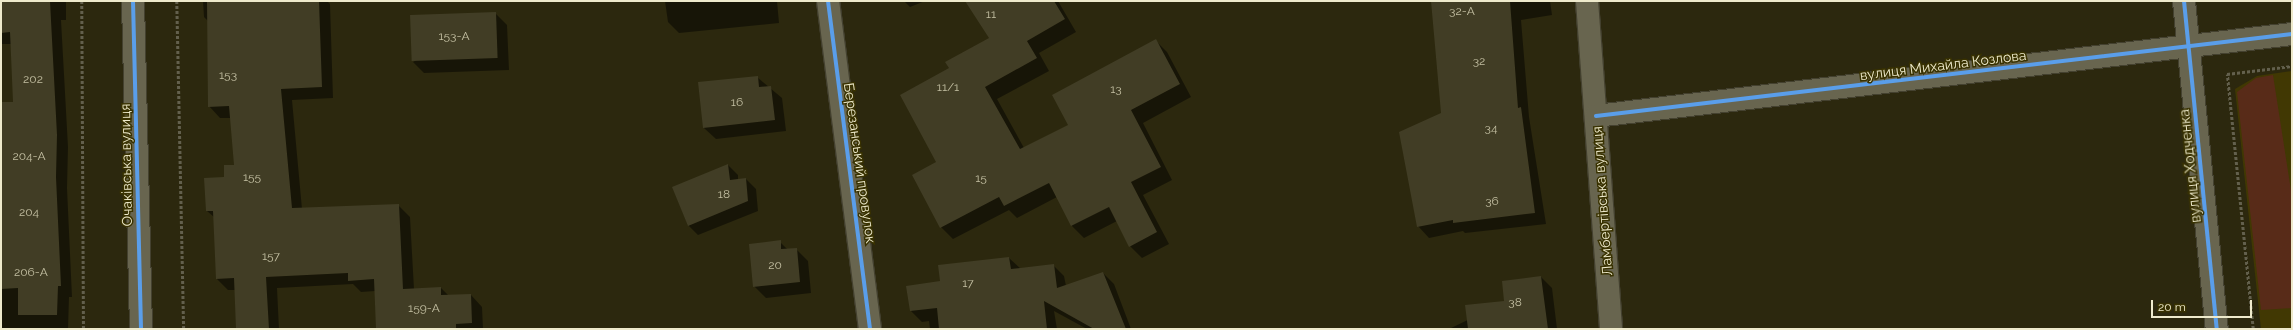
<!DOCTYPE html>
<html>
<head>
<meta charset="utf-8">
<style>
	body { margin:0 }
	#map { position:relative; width:2293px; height:330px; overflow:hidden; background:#2c280e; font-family:Raleway,sans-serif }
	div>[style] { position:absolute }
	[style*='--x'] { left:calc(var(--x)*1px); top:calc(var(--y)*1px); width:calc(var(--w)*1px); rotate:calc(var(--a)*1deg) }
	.built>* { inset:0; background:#413803 }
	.green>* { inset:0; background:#582b18 }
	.shadow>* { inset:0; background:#0007 }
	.building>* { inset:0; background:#413d25; transform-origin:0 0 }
	.path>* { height:2.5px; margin-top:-1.25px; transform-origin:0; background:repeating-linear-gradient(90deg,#63604d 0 3px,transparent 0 5px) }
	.roads { filter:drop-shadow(1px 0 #44412f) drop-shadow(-1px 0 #44412f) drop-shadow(0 1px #44412f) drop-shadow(0 -1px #44412f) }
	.minor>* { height:22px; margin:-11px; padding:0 11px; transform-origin:11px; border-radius:11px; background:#68654f }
	.cycleway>* { height:4px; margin:-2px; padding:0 2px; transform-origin:2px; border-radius:2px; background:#5a9eea }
	span { translate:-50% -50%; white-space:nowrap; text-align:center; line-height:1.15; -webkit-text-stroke:3px #393201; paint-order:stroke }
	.number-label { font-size:12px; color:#c3bfa2 }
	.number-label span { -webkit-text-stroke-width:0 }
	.street-label { font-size:14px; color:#eeeacc }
	.frame { position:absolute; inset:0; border:2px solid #eeeacc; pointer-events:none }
	.scale { position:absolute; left:2151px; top:300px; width:101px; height:18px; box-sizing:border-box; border:2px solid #eeeacc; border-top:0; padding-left:5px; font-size:12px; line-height:14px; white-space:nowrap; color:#eeeacc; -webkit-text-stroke:3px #393201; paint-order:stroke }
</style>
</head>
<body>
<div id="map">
	<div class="built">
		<div style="clip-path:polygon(2292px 71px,2292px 329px,2261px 329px,2235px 89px,2257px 76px)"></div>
	</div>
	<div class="green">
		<div style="clip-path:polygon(2273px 75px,2292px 197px,2292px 308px,2261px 310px,2237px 92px,2256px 78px)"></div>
	</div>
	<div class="shadow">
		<div style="clip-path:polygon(1px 1px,66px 1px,66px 20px,61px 20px,68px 147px,67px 188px,72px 297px,69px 297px,68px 329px,1px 329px,1px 103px,14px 103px,12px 44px,1px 44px)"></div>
		<div style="clip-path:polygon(203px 1px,327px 1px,330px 4px,333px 98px,292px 100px,302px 209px,398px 205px,410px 217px,414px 289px,441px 288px,449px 296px,471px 295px,482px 307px,483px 329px,377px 329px,375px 291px,361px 292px,353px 284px,277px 288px,279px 329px,237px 329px,235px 290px,228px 290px,217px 279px,214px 217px,207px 211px,235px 166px,231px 118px,220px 118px,209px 106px,208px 21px,204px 17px)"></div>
		<div style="clip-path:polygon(665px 1px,777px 1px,779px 23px,679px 33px,668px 22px)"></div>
		<div style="clip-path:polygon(904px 1px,925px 1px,910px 7px)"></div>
		<div style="clip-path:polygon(967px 1px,1058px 1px,1076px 32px,1039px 53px,1049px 71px,997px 99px,1024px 148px,1070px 126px,1155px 40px,1167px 52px,1191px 97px,1143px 123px,1172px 180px,1143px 195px,1169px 244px,1142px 258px,1130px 246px,1117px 221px,1084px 238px,1072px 226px,1057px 197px,1017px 218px,1009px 210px,953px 239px,941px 227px,937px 163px,950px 69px,990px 38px)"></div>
		<div style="clip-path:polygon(1432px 1px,1550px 1px,1552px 15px,1521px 20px,1529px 117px,1546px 224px,1465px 233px,1463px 231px,1429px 238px,1418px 226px,1442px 114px)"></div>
		<div style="clip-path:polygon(496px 14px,507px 25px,509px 70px,424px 73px,413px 62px)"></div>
		<div style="clip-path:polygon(757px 77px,782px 98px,786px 131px,716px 139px,704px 128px,699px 83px)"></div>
		<div style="clip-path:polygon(728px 165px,738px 175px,738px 180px,746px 179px,756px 189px,758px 211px,698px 235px,688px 225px,673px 188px)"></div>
		<div style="clip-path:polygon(780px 242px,788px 250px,796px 249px,808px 261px,811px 293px,766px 298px,754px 286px)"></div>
		<div style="clip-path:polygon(1009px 258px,1021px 269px,1053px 265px,1064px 276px,1066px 286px,1103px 273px,1114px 284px,1131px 329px,1087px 329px,1054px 311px,1057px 329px,930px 329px,929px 321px,922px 322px,911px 311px,942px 282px)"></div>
		<div style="clip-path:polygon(1541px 277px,1552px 288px,1557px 329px,1449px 329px,1505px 302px)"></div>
	</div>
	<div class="building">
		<div style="clip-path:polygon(1px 1px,50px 1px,57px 135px,56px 177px,61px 286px,58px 286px,57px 315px,18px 315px,18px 288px,1px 289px,1px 102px,13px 102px,10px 32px,1px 33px)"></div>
		<div style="clip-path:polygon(207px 1px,319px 1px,322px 87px,281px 89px,292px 208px,399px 204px,403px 289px,441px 287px,441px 295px,471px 294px,472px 323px,456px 324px,456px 329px,376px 329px,374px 279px,348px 281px,348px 273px,266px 277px,269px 329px,236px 329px,234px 278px,216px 279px,213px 211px,206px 211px,204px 178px,224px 177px,224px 165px,234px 165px,229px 106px,208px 107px)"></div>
		<div style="clip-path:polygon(965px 1px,1054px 1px,1065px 19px,1027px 41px,1037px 58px,985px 87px,1020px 149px,1068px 125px,1052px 95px,1156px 39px,1180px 84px,1131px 110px,1161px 167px,1131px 182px,1157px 232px,1129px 247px,1109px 207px,1071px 226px,1049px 183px,1004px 206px,999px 197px,940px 228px,912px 175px,936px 162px,900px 95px,949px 68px,945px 62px,989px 38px)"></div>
		<div style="clip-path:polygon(1431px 1px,1510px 1px,1518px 108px,1521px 107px,1535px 213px,1453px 223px,1453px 220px,1417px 227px,1399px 132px,1441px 113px)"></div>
		<div style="left:496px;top:12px;width:46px;height:86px;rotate:88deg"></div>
		<div style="clip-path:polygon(758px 76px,759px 87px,771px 86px,775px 120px,703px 128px,698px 82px)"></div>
		<div style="clip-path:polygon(728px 164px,730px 180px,746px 178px,748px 201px,688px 226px,672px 187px)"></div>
		<div style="clip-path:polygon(781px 240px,781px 249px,797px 248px,800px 282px,753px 287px,749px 244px)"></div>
		<div style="clip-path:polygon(1009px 257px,1011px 269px,1054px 264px,1057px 288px,1103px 272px,1126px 329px,1094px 329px,1044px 301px,1047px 329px,939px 329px,937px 308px,910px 311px,906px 286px,940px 281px,938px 265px)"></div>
		<div style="clip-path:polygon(1541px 276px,1548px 329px,1468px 329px,1465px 305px,1504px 301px,1502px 281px)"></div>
	</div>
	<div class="path">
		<div style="--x:82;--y:1;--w:328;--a:89.7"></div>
		<div style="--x:177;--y:1;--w:328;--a:88.8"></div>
		<div style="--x:2253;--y:329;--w:256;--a:-95.8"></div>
		<div style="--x:2227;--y:74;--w:65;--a:-7"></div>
	</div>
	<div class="roads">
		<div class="minor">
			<div style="--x:133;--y:1;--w:328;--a:88.6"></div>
			<div style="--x:828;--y:1;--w:331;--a:82.7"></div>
			<div style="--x:1587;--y:1;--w:329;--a:85.8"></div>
			<div style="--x:2184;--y:1;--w:330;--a:84.3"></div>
			<div style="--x:1596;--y:116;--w:701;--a:-6.72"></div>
		</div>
	</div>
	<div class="cycleway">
		<div style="--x:133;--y:1;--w:328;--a:88.6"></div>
		<div style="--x:828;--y:1;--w:331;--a:82.7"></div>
		<div style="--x:2184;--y:1;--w:330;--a:84.3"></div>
		<div style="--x:1596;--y:116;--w:701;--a:-6.72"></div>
	</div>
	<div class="number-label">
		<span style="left:1462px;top:12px">32-А</span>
		<span style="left:991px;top:15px">11</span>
		<span style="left:454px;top:37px">153-А</span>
		<span style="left:1479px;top:62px">32</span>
		<span style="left:228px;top:76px">153</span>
		<span style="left:33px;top:80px">202</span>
		<span style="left:948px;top:88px">11/1</span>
		<span style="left:1116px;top:90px">13</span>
		<span style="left:737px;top:103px">16</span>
		<span style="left:1491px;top:129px">34</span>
		<span style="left:29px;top:157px">204-А</span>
		<span style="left:252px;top:178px">155</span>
		<span style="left:981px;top:179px">15</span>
		<span style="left:724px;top:195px">18</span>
		<span style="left:1492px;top:202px">36</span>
		<span style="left:29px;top:213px">204</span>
		<span style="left:271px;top:257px">157</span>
		<span style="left:775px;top:266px">20</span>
		<span style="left:31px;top:273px">206-А</span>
		<span style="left:968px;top:284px">17</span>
		<span style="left:1515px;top:303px">38</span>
		<span style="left:424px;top:309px">159-А</span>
	</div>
	<div class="street-label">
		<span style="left:1943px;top:65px;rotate:-7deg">вулиця Михайла Козлова</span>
		<span style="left:860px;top:163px;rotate:82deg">Березанський провулок</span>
		<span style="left:126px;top:165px;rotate:-91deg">Очаківська вулиця</span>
		<span style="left:2190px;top:166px;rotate:-96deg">вулиця Ходченка</span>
		<span style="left:1602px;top:201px;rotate:-94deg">Ламбертівська вулиця</span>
	</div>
	<div class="frame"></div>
	<div class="scale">20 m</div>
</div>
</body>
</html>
